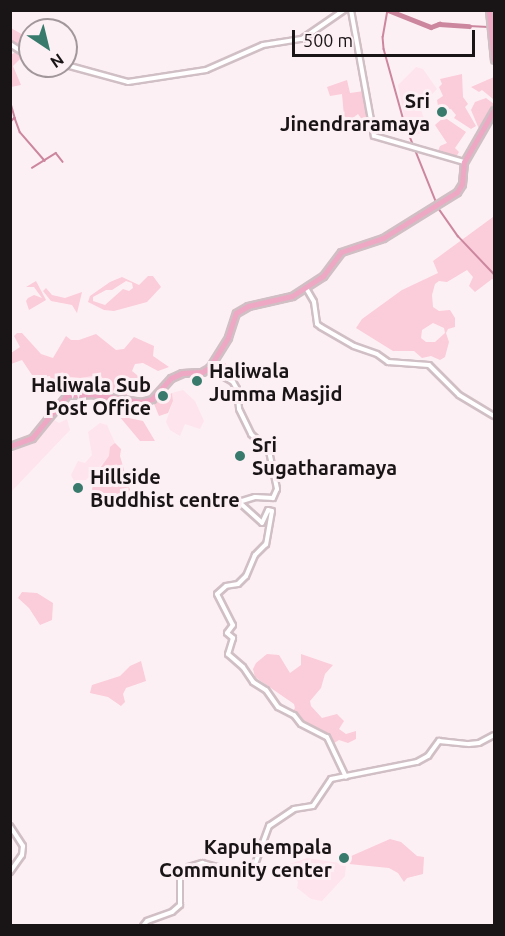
<!DOCTYPE html>
<html>
<head>
<meta charset="utf-8">
<style>
	body { margin:0 }
	#map { position:relative; width:505px; height:936px; overflow:hidden; background:#fdf0f4; font-family:Ubuntu,sans-serif }
	div>[style] { position:absolute }
	[style*='--x'] { left:calc(var(--x)*1px); top:calc(var(--y)*1px); width:calc(var(--w)*1px); rotate:calc(var(--a)*1deg) }
	.built>* { inset:0; background:#fee4ec }
	.green>* { inset:0; background:#fbccda }
	.stream>* { height:1.5px; margin:-0.75px; padding:0 0.75px; transform-origin:0.75px; border-radius:0.75px; background:#cc879f }
	.river>* { height:4.5px; margin:-2.25px; padding:0 2.25px; transform-origin:2.25px; border-radius:2.25px; background:#cc879f }
	.roads { filter:drop-shadow(2px 0 #d0bfc4) drop-shadow(-2px 0 #d0bfc4) drop-shadow(0 2px #d0bfc4) drop-shadow(0 -2px #d0bfc4) }
	.minor>* { height:4px; margin:-2px; padding:0 2px; transform-origin:2px; border-radius:2px; background:#fff }
	.major>* { height:5px; margin:-2.5px; padding:0 2.5px; transform-origin:2.5px; border-radius:2.5px; background:#eea8c3 }
	.dots>* { width:16px; height:16px; translate:-50% -50%; box-sizing:border-box; border:3px solid #fdf0f4; border-radius:50% }
	span { translate:-50% -50%; white-space:nowrap; text-align:center; line-height:1.15; -webkit-text-stroke:6px #fdf0f4; paint-order:stroke }
	.poi-label { font-size:20px; color:#191415; font-weight:700 }
	.right { translate:-100% -50%; text-align:right }
	.left { translate:0 -50%; text-align:left }
	.frame { position:absolute; inset:0; border:12px solid #191415; pointer-events:none }
	.north { position:absolute; left:18px; top:18px; width:60px; height:60px; box-sizing:border-box; background:#fdf0f4; border:2px solid #a2989b; border-radius:50%; rotate:145deg; font-size:16px; font-weight:700; line-height:24px; text-align:center; color:#191415 }
	.north::after { content:''; display:block; margin:auto; width:21px; height:27px; background:#387b6d; clip-path:polygon(50% 0,100% 100%,50% 72%,0 100%) }
	.scale { position:absolute; left:292px; top:30px; width:183px; height:27px; box-sizing:border-box; border:3px solid #191415; border-top:0; padding-left:8px; font-size:18px; line-height:21px; white-space:nowrap; color:#191415; -webkit-text-stroke:4px #fdf0f4; paint-order:stroke }
</style>
</head>
<body>
<div id="map">
	<div class="built">
		<div style="clip-path:polygon(416px 67px,423px 69px,437px 89px,420px 107px,428px 130px,414px 136px,411px 135px,405px 121px,398px 85px)"></div>
		<div style="clip-path:polygon(100px 375px,106px 382px,106px 397px,67px 395px,52px 382px,62px 376px,80px 378px)"></div>
		<div style="clip-path:polygon(183px 390px,195px 401px,204px 421px,200px 429px,185px 424px,180px 436px,170px 430px,166px 422px,173px 401px,172px 393px)"></div>
		<div style="clip-path:polygon(51px 418px,59px 423px,67px 419px,70px 430px,11px 492px,11px 453px)"></div>
		<div style="clip-path:polygon(100px 423px,107px 425px,115px 443px,110px 456px,86px 480px,74px 481px,71px 475px,78px 461px,85px 463px,92px 455px,88px 432px)"></div>
		<div style="clip-path:polygon(307px 858px,346px 864px,345px 876px,322px 901px,311px 899px,297px 888px,298px 882px,290px 864px)"></div>
	</div>
	<div class="green">
		<div style="clip-path:polygon(11px 28px,25px 36px,15px 48px,11px 44px)"></div>
		<div style="clip-path:polygon(18px 50px,24px 55px,13px 66px,21px 85px,11px 87px,11px 55px)"></div>
		<div style="clip-path:polygon(462px 74px,463px 97px,468px 104px,465px 107px,476px 126px,471px 129px,454px 118px,456px 115px,451px 109px,442px 110px,438px 106px,437px 100px,443px 96px,439px 87px,442px 84px,440px 79px)"></div>
		<div style="clip-path:polygon(494px 77px,493px 99px,482px 90px,479px 92px,471px 87px)"></div>
		<div style="clip-path:polygon(347px 80px,350px 93px,364px 91px,370px 120px,363px 121px,358px 114px,350px 120px,344px 116px,342px 94px,330px 96px,327px 87px)"></div>
		<div style="clip-path:polygon(486px 98px,494px 104px,479px 129px,471px 110px,475px 102px)"></div>
		<div style="clip-path:polygon(444px 117px,466px 132px,455px 148px,459px 152px,456px 157px,438px 151px,440px 146px,447px 143px,435px 125px)"></div>
		<div style="clip-path:polygon(evenodd,493px 217px,494px 280px,492px 279px,475px 292px,469px 286px,473px 277px,467px 270px,447px 282px,439px 281px,435px 284px,432px 295px,433px 307px,439px 311px,450px 310px,455px 318px,455px 327px,448px 329px,446px 333px,449px 342px,445px 357px,440px 360px,431px 356px,422px 358px,414px 351px,393px 351px,356px 328px,362px 319px,402px 290px,438px 273px,433px 261px,493px 217px,433px 323px,444px 328px,445px 333px,435px 342px,426px 342px,421px 338px,422px 330px,433px 323px)"></div>
		<div style="clip-path:polygon(evenodd,148px 276px,153px 276px,161px 287px,147px 302px,114px 311px,104px 310px,88px 302px,90px 296px,110px 282px,122px 277px,139px 285px,148px 276px,126px 281px,132px 283px,133px 288px,129px 291px,123px 289px,105px 305px,93px 301px,93px 297px,106px 290px,112px 290px,126px 281px)"></div>
		<div style="clip-path:polygon(36px 281px,46px 300px,29px 310px,26px 301px,28px 298px,34px 295px,42px 298px,34px 287px,26px 287px)"></div>
		<div style="clip-path:polygon(46px 288px,52px 295px,65px 298px,82px 292px,77px 313px,72px 305px,51px 301px,43px 291px)"></div>
		<div style="clip-path:polygon(17px 333px,22px 333px,41px 354px,53px 358px,66px 336px,71px 340px,79px 340px,96px 334px,116px 350px,124px 349px,134px 337px,154px 346px,153px 356px,169px 367px,158px 371px,143px 363px,135px 364px,132px 371px,143px 380px,141px 384px,129px 388px,125px 401px,106px 397px,106px 382px,100px 375px,80px 378px,63px 376px,52px 382px,50px 376px,34px 378px,22px 360px,11px 364px,11px 353px,20px 347px,14px 336px)"></div>
		<div style="clip-path:polygon(224px 362px,238px 375px,231px 380px,220px 374px)"></div>
		<div style="clip-path:polygon(172px 393px,173px 401px,168px 413px,159px 416px,152px 399px,156px 395px,162px 399px)"></div>
		<div style="clip-path:polygon(119px 416px,143px 421px,155px 441px,140px 441px)"></div>
		<div style="clip-path:polygon(115px 443px,121px 449px,120px 456px,130px 490px,110px 507px,105px 506px,98px 501px,92px 489px,97px 472px,109px 456px,110px 447px)"></div>
		<div style="clip-path:polygon(22px 592px,37px 593px,53px 603px,52px 620px,40px 625px,29px 608px,18px 598px)"></div>
		<div style="clip-path:polygon(267px 654px,279px 655px,290px 673px,301px 665px,301px 654px,333px 665px,325px 674px,321px 688px,310px 701px,311px 706px,322px 718px,337px 714px,344px 721px,339px 729px,346px 734px,356px 731px,356px 739px,348px 743px,339px 740px,331px 745px,328px 739px,301px 724px,291px 714px,295px 708px,294px 704px,255px 677px,253px 669px,256px 663px)"></div>
		<div style="clip-path:polygon(141px 661px,146px 681px,126px 688px,123px 694px,125px 702px,121px 706px,108px 697px,90px 693px,92px 685px,120px 676px,130px 666px)"></div>
		<div style="clip-path:polygon(390px 839px,401px 842px,417px 856px,424px 857px,423px 874px,407px 878px,404px 882px,398px 873px,389px 868px,349px 864px,349px 857px)"></div>
	</div>
	<div class="stream">
		<div style="--x:388;--y:10;--w:27;--a:100"></div>
		<div style="--x:383;--y:37;--w:12;--a:85"></div>
		<div style="--x:384;--y:49;--w:78;--a:74.4"></div>
		<div style="--x:405;--y:124;--w:83;--a:68.1"></div>
		<div style="--x:469;--y:26;--w:19;--a:3"></div>
		<div style="--x:10;--y:100;--w:19;--a:74"></div>
		<div style="--x:15;--y:118;--w:4;--a:135"></div>
		<div style="--x:15;--y:118;--w:15;--a:70"></div>
		<div style="--x:20;--y:132;--w:38;--a:49"></div>
		<div style="--x:32;--y:168;--w:28;--a:-32"></div>
		<div style="--x:56;--y:153;--w:11;--a:52"></div>
		<div style="--x:437;--y:206;--w:37;--a:55"></div>
		<div style="--x:458;--y:236;--w:52;--a:46.5"></div>
	</div>
	<div class="river">
		<div style="--x:388;--y:10;--w:46;--a:21.6"></div>
		<div style="--x:431;--y:27;--w:9;--a:-21"></div>
		<div style="--x:439;--y:24;--w:30;--a:4"></div>
	</div>
	<div class="roads">
		<div class="minor">
			<div style="--x:351;--y:10;--w:128;--a:79.7"></div>
			<div style="--x:374;--y:136;--w:94;--a:16.1"></div>
			<div style="--x:10;--y:44;--w:24;--a:33"></div>
			<div style="--x:66;--y:65;--w:64;--a:15.3"></div>
			<div style="--x:128;--y:82;--w:79;--a:-8.7"></div>
			<div style="--x:206;--y:70;--w:62;--a:-23.7"></div>
			<div style="--x:263;--y:45;--w:39;--a:-9"></div>
			<div style="--x:302;--y:39;--w:51;--a:-34.6"></div>
			<div style="--x:306;--y:288;--w:16;--a:60"></div>
			<div style="--x:314;--y:302;--w:22;--a:82"></div>
			<div style="--x:317;--y:324;--w:5;--a:37"></div>
			<div style="--x:321;--y:327;--w:38;--a:30"></div>
			<div style="--x:354;--y:346;--w:24;--a:19"></div>
			<div style="--x:377;--y:354;--w:14;--a:36"></div>
			<div style="--x:388;--y:362;--w:41;--a:4.2"></div>
			<div style="--x:429;--y:365;--w:42;--a:45"></div>
			<div style="--x:459;--y:395;--w:41;--a:31"></div>
			<div style="--x:209;--y:368;--w:28;--a:30"></div>
			<div style="--x:233;--y:382;--w:8;--a:60"></div>
			<div style="--x:237;--y:389;--w:20;--a:84"></div>
			<div style="--x:239;--y:409;--w:28;--a:64"></div>
			<div style="--x:251;--y:434;--w:25;--a:43"></div>
			<div style="--x:269;--y:451;--w:39;--a:78"></div>
			<div style="--x:277;--y:489;--w:10;--a:114"></div>
			<div style="--x:273;--y:498;--w:18;--a:-177"></div>
			<div style="--x:255;--y:497;--w:17;--a:163"></div>
			<div style="--x:239;--y:502;--w:31;--a:42"></div>
			<div style="--x:262;--y:523;--w:14;--a:-65"></div>
			<div style="--x:268;--y:510;--w:4;--a:14"></div>
			<div style="--x:272;--y:511;--w:34;--a:100"></div>
			<div style="--x:266;--y:544;--w:16;--a:135"></div>
			<div style="--x:255;--y:555;--w:23;--a:113"></div>
			<div style="--x:246;--y:576;--w:11;--a:135"></div>
			<div style="--x:238;--y:584;--w:12;--a:171"></div>
			<div style="--x:226;--y:586;--w:12;--a:138"></div>
			<div style="--x:217;--y:594;--w:35;--a:63"></div>
			<div style="--x:233;--y:625;--w:10;--a:127"></div>
			<div style="--x:227;--y:633;--w:8;--a:40"></div>
			<div style="--x:233;--y:638;--w:17;--a:107"></div>
			<div style="--x:228;--y:654;--w:20;--a:41"></div>
			<div style="--x:243;--y:667;--w:18;--a:56"></div>
			<div style="--x:253;--y:682;--w:15;--a:32"></div>
			<div style="--x:266;--y:690;--w:21;--a:55"></div>
			<div style="--x:278;--y:707;--w:18;--a:27"></div>
			<div style="--x:294;--y:715;--w:11;--a:52"></div>
			<div style="--x:301;--y:724;--w:29;--a:27"></div>
			<div style="--x:327;--y:737;--w:44;--a:64.6"></div>
			<div style="--x:10;--y:826;--w:24;--a:57"></div>
			<div style="--x:23;--y:846;--w:9;--a:96"></div>
			<div style="--x:22;--y:855;--w:21;--a:125"></div>
			<div style="--x:143;--y:926;--w:6;--a:-51"></div>
			<div style="--x:147;--y:921;--w:27;--a:-20"></div>
			<div style="--x:172;--y:912;--w:11;--a:-41"></div>
			<div style="--x:180;--y:905;--w:30;--a:-90"></div>
			<div style="--x:180;--y:875;--w:12;--a:-42"></div>
			<div style="--x:189;--y:867;--w:14;--a:-17"></div>
			<div style="--x:202;--y:863;--w:35;--a:15"></div>
			<div style="--x:236;--y:872;--w:9;--a:0"></div>
			<div style="--x:245;--y:872;--w:10;--a:-29"></div>
			<div style="--x:254;--y:867;--w:44;--a:-69.9"></div>
			<div style="--x:269;--y:826;--w:30;--a:-34"></div>
			<div style="--x:294;--y:809;--w:19;--a:-9"></div>
			<div style="--x:313;--y:806;--w:32;--a:-56"></div>
			<div style="--x:331;--y:779;--w:88;--a:-11.2"></div>
			<div style="--x:417;--y:762;--w:13;--a:-29"></div>
			<div style="--x:428;--y:756;--w:19;--a:-54"></div>
			<div style="--x:439;--y:741;--w:30;--a:6"></div>
			<div style="--x:469;--y:744;--w:10;--a:-6"></div>
			<div style="--x:479;--y:743;--w:17;--a:-28"></div>
		</div>
		<div class="major">
			<div style="--x:489;--y:10;--w:50;--a:84.3"></div>
			<div style="--x:10;--y:446;--w:23;--a:-20"></div>
			<div style="--x:32;--y:438;--w:55;--a:-50.9"></div>
			<div style="--x:67;--y:395;--w:24;--a:-2"></div>
			<div style="--x:91;--y:394;--w:51;--a:9.1"></div>
			<div style="--x:141;--y:402;--w:11;--a:-15"></div>
			<div style="--x:152;--y:399;--w:28;--a:-48"></div>
			<div style="--x:171;--y:378;--w:12;--a:-24"></div>
			<div style="--x:182;--y:373;--w:20;--a:-3"></div>
			<div style="--x:202;--y:372;--w:8;--a:-30"></div>
			<div style="--x:209;--y:368;--w:36;--a:-58"></div>
			<div style="--x:228;--y:337;--w:25;--a:-72"></div>
			<div style="--x:236;--y:313;--w:14;--a:-30"></div>
			<div style="--x:248;--y:306;--w:45;--a:-12.8"></div>
			<div style="--x:292;--y:296;--w:37;--a:-33"></div>
			<div style="--x:323;--y:276;--w:30;--a:-53"></div>
			<div style="--x:341;--y:252;--w:44;--a:-18.4"></div>
			<div style="--x:383;--y:238;--w:87;--a:-31.9"></div>
			<div style="--x:457;--y:192;--w:9;--a:-58"></div>
			<div style="--x:462;--y:184;--w:22;--a:-85"></div>
			<div style="--x:464;--y:162;--w:60;--a:-60"></div>
		</div>
	</div>
	<div class="dots">
		<div style="left:442px;top:112px;background:#387b6d"></div>
		<div style="left:197px;top:381px;background:#387b6d"></div>
		<div style="left:163px;top:396px;background:#387b6d"></div>
		<div style="left:240px;top:456px;background:#387b6d"></div>
		<div style="left:78px;top:488px;background:#387b6d"></div>
		<div style="left:344px;top:858px;background:#387b6d"></div>
	</div>
	<div class="poi-label">
		<span class="right" style="left:430px;top:112px">Sri<br>Jinendraramaya</span>
		<span class="left" style="left:209px;top:382px">Haliwala<br>Jumma Masjid</span>
		<span class="right" style="left:151px;top:396px">Haliwala Sub<br>Post Office</span>
		<span class="left" style="left:252px;top:456px">Sri<br>Sugatharamaya</span>
		<span class="left" style="left:90px;top:488px">Hillside<br>Buddhist centre</span>
		<span class="right" style="left:332px;top:858px">Kapuhempala<br>Community center</span>
	</div>
	<div class="frame"></div>
	<div class="north">N</div>
	<div class="scale">500 m</div>
</div>
</body>
</html>
